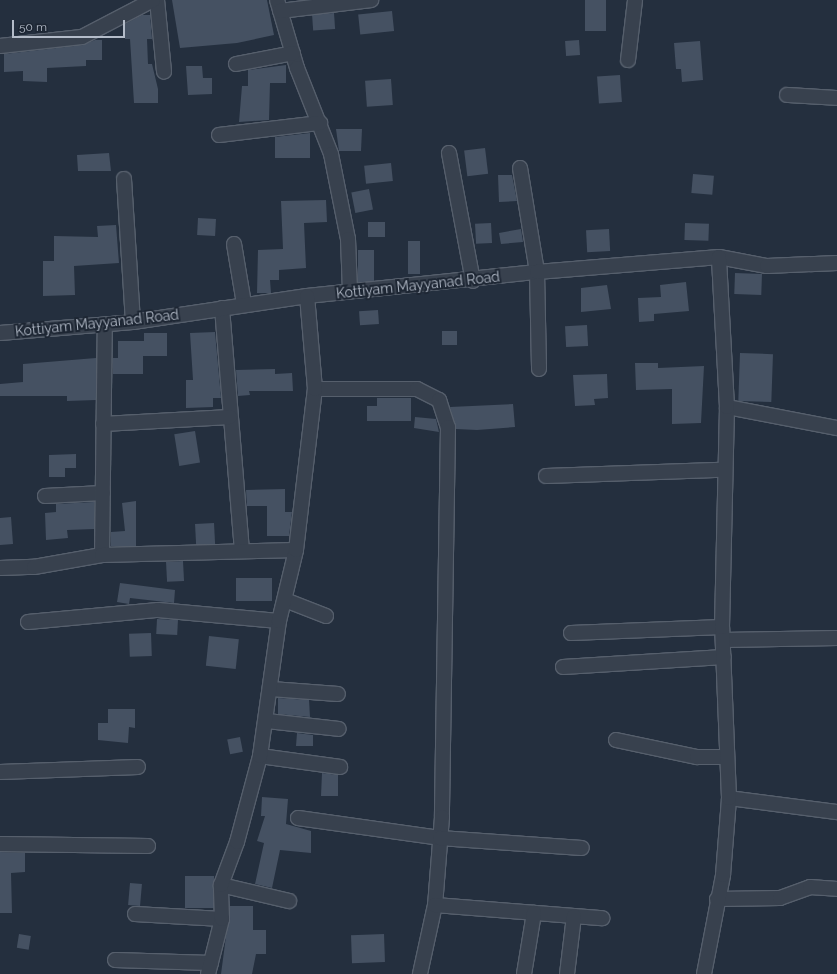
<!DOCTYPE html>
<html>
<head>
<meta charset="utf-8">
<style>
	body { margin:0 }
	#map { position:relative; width:837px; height:974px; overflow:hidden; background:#242f3e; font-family:Raleway,sans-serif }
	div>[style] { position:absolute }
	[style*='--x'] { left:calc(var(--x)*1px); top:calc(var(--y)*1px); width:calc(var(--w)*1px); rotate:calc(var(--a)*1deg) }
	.building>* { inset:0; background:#455162; transform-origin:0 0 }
	.roads { filter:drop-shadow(1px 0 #565f6c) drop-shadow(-1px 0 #565f6c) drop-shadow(0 1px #565f6c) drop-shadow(0 -1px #565f6c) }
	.minor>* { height:14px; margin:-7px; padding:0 7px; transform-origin:7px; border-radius:7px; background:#38414e }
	span { translate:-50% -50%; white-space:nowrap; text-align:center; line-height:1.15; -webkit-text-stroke:4px #1d2633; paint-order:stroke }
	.street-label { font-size:14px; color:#b4bcc9 }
	.scale { position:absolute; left:12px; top:20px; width:113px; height:18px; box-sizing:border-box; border:2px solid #b4bcc9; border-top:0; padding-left:5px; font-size:12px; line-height:14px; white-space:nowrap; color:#b4bcc9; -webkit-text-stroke:3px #1d2633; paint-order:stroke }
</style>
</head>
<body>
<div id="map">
	<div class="building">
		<div style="clip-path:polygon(172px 0,267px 0,274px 35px,237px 43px,180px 48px)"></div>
		<div style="left:585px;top:0;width:21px;height:31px"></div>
		<div style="left:392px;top:11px;width:20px;height:34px;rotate:84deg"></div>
		<div style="left:334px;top:13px;width:16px;height:22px;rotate:86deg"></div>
		<div style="clip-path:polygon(142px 15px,150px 15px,152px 39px,147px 39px,148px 64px,152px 64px,158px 89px,158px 103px,134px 103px,130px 39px,125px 39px,125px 24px)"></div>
		<div style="clip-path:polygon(95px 40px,102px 40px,102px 60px,86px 60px,86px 66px,47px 68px,47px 82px,23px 81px,23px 71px,4px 72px,4px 54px,83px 45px)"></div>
		<div style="left:579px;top:40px;width:15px;height:14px;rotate:86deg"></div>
		<div style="clip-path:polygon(700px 41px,703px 80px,682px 82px,681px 69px,676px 69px,674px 43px)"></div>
		<div style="clip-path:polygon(286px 65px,286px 83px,270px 83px,269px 120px,239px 122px,242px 86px,248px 86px,248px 70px)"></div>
		<div style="clip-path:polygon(186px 66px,202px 66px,203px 78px,212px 78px,212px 94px,188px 95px)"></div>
		<div style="left:620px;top:75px;width:27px;height:23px;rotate:86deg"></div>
		<div style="left:391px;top:79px;width:26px;height:26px;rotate:86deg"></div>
		<div style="clip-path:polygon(336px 129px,362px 129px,361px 151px,339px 151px)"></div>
		<div style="clip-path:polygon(310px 133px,310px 158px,275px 158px,275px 137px)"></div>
		<div style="left:485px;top:148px;width:26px;height:21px;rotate:83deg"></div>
		<div style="clip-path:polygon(109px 153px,111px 171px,78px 171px,77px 155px)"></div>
		<div style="left:391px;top:163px;width:18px;height:27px;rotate:84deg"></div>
		<div style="left:693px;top:174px;width:21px;height:19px;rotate:5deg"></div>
		<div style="clip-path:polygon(498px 175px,512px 175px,517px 201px,499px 202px)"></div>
		<div style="left:369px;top:189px;width:21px;height:18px;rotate:79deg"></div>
		<div style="clip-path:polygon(326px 200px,327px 222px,304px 223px,306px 268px,279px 270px,279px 280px,270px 280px,271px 293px,257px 293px,258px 250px,283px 249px,281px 201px)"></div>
		<div style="left:198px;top:218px;width:18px;height:17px;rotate:3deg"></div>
		<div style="left:368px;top:222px;width:17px;height:15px"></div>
		<div style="left:491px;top:223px;width:20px;height:16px;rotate:87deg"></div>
		<div style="left:685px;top:223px;width:24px;height:17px;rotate:2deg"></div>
		<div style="clip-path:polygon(116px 225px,119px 263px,74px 266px,75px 295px,43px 296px,43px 261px,54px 261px,54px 236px,98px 237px,97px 226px)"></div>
		<div style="clip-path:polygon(521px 229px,523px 242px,501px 244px,499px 233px)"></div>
		<div style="left:609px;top:229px;width:22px;height:23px;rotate:87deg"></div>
		<div style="left:408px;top:241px;width:12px;height:33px"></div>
		<div style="left:358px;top:250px;width:16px;height:32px"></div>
		<div style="left:735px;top:273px;width:27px;height:21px;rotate:2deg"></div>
		<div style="clip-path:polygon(686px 282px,689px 311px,654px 314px,654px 321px,639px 322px,638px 298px,661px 297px,660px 285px)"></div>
		<div style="clip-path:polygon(607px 285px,611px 309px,581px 312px,581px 288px)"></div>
		<div style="left:378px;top:310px;width:14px;height:19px;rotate:86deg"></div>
		<div style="left:587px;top:325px;width:21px;height:22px;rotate:87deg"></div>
		<div style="left:457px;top:331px;width:14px;height:15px;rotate:90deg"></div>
		<div style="clip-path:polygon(215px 332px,221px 398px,213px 398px,213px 407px,186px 408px,186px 380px,193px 380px,190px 333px)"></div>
		<div style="clip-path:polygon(144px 333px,167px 333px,167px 356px,143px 356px,143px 374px,113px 374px,113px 358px,118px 358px,118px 341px,144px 341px)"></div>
		<div style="left:740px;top:353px;width:33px;height:48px;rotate:2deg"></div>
		<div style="clip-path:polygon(96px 358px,96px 400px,67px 401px,67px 396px,0 396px,0 384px,23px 382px,23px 364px)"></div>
		<div style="clip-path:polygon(635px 363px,658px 363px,658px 368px,704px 366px,701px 423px,672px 424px,672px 389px,636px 390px)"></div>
		<div style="clip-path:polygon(275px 369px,275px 374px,292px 373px,293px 391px,249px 391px,250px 395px,238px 396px,236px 370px)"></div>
		<div style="clip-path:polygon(607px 374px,608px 398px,594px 399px,595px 405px,575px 406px,573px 375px)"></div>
		<div style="clip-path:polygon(377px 398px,411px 398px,411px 421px,367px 421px,367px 406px,377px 406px)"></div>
		<div style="clip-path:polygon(513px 404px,515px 427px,477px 430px,456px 429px,450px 407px)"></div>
		<div style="clip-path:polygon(415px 417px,436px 419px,439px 432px,414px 428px)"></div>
		<div style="left:195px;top:431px;width:32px;height:21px;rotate:81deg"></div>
		<div style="clip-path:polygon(76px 454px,76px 468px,65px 468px,65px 477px,49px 477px,49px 455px)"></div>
		<div style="clip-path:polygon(285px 489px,285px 512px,292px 512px,289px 536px,267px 536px,267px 506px,247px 506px,246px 490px)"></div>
		<div style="clip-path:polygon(136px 501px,136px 546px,111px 546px,111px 532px,125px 531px,122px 503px)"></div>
		<div style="clip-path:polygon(94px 502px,94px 529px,67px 530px,68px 538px,46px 540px,45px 513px,56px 512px,56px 504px)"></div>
		<div style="clip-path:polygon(11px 517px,13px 544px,0 545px,0 518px)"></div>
		<div style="left:214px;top:523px;width:21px;height:19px;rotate:87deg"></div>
		<div style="left:183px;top:561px;width:20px;height:17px;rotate:87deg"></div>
		<div style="left:236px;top:578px;width:36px;height:23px"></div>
		<div style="clip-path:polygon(120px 583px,175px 590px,174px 603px,130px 598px,129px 604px,117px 602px)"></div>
		<div style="left:157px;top:619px;width:21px;height:15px;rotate:3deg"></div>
		<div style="left:151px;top:633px;width:23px;height:22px;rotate:88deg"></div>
		<div style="left:209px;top:636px;width:30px;height:30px;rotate:6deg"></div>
		<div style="clip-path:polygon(278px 698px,309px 700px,310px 717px,278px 714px)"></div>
		<div style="clip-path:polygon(108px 709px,135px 709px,135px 728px,129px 727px,128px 743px,98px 740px,98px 723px,108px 723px)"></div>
		<div style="clip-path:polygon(297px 733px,313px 735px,313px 746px,296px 746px)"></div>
		<div style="left:240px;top:737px;width:15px;height:13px;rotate:79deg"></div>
		<div style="clip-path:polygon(322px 773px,338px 775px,338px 796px,321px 796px)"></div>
		<div style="clip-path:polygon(262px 797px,288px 799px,286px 824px,311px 831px,311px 853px,280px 850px,272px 888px,255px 884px,264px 843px,257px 841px,265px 816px,261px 816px)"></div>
		<div style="clip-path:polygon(0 852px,25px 853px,25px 872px,11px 873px,12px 913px,0 913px)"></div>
		<div style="left:185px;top:876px;width:29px;height:32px"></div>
		<div style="left:130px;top:883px;width:12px;height:22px;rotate:5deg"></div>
		<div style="clip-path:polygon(230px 906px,253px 906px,253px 930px,266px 930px,266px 954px,256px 954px,252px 974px,221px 974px)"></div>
		<div style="left:19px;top:934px;width:12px;height:14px;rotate:9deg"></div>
		<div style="left:384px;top:934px;width:28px;height:33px;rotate:88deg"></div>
	</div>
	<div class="roads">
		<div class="minor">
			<div style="--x:157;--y:0;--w:72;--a:84.4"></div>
			<div style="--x:277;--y:0;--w:71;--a:73.6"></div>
			<div style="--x:297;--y:68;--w:92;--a:68.4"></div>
			<div style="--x:331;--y:154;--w:87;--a:78.7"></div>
			<div style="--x:348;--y:239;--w:52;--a:87.8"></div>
			<div style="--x:280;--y:11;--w:92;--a:-6.9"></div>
			<div style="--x:0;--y:46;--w:82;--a:-6.3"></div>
			<div style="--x:82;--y:37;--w:80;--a:-27.5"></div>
			<div style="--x:628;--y:60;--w:60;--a:-83.3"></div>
			<div style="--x:236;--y:64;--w:58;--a:-10.9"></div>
			<div style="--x:787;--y:95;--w:50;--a:3.4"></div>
			<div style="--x:219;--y:135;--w:102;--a:-6.8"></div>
			<div style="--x:449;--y:153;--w:130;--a:79.4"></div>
			<div style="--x:520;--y:168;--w:105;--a:80.7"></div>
			<div style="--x:537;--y:272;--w:97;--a:88.8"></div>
			<div style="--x:124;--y:179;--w:143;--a:86.4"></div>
			<div style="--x:234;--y:244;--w:61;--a:80.5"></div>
			<div style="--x:222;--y:308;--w:243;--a:85.3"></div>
			<div style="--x:0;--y:333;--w:133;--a:-4.7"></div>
			<div style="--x:133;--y:322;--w:176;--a:-8.5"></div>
			<div style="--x:307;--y:296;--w:231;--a:-6"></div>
			<div style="--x:537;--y:272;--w:183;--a:-4.7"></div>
			<div style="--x:719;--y:257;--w:49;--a:10.6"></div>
			<div style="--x:767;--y:266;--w:70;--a:-2.5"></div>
			<div style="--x:315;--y:389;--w:102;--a:0"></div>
			<div style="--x:417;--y:389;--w:25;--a:27"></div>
			<div style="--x:439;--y:400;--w:28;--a:72"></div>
			<div style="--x:448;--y:427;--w:390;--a:90.9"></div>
			<div style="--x:442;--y:817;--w:88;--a:94.5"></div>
			<div style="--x:435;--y:905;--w:71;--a:102.3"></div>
			<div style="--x:727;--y:407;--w:112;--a:10.8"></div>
			<div style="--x:103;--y:424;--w:127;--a:-3.2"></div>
			<div style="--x:546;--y:476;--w:176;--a:-2"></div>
			<div style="--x:45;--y:496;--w:58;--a:-3"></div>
			<div style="--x:102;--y:555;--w:230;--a:-89.3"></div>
			<div style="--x:0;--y:568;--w:34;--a:-2"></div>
			<div style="--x:34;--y:567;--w:69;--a:-10"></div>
			<div style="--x:102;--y:555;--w:194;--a:-1.5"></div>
			<div style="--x:285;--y:600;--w:44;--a:21.3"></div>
			<div style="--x:28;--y:622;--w:131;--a:-5.3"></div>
			<div style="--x:158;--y:610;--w:121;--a:5.2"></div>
			<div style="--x:571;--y:633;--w:151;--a:-2.3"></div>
			<div style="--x:723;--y:640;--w:114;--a:-1"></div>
			<div style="--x:563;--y:667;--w:161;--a:-3.6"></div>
			<div style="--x:271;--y:689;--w:67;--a:4.3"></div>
			<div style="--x:267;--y:721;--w:72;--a:6.3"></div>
			<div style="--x:616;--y:740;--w:83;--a:11.9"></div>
			<div style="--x:697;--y:757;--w:27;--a:0"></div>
			<div style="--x:260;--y:756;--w:81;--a:7.8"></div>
			<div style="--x:0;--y:772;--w:138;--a:-2.1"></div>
			<div style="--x:729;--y:798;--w:109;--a:7.4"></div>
			<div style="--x:298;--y:818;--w:143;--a:8"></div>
			<div style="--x:440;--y:838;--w:142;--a:4"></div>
			<div style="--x:0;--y:844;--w:148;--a:0.8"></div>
			<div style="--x:221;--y:885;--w:70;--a:13.2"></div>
			<div style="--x:717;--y:899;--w:63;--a:-0.9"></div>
			<div style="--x:780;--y:898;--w:32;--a:-20"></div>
			<div style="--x:810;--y:887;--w:27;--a:4"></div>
			<div style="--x:435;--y:905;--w:168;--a:4.5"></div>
			<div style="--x:135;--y:914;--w:87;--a:3.3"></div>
			<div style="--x:115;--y:960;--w:96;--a:1.8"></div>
			<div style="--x:208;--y:974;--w:57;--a:-75.7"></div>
			<div style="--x:222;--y:919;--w:34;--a:-92"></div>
			<div style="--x:221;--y:885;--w:46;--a:-69.6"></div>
			<div style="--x:237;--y:842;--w:89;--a:-75"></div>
			<div style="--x:260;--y:756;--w:136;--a:-82"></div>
			<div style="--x:279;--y:621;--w:73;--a:-76.5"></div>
			<div style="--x:296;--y:550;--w:162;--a:-83.3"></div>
			<div style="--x:315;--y:389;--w:93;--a:-94.9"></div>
			<div style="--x:524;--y:974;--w:62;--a:-80.7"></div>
			<div style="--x:567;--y:974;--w:58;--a:-83.1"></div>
			<div style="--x:704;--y:974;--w:101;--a:-79.1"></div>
			<div style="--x:723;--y:875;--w:77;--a:-85.5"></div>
			<div style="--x:729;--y:798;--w:171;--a:-92.3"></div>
			<div style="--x:722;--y:627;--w:220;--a:-88.7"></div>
			<div style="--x:727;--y:407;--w:150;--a:-93.1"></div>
		</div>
	</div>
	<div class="street-label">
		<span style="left:418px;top:285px;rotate:-6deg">Kottiyam Mayyanad Road</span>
		<span style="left:97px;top:323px;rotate:-6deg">Kottiyam Mayyanad Road</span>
	</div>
	<div class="scale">50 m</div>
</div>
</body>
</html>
